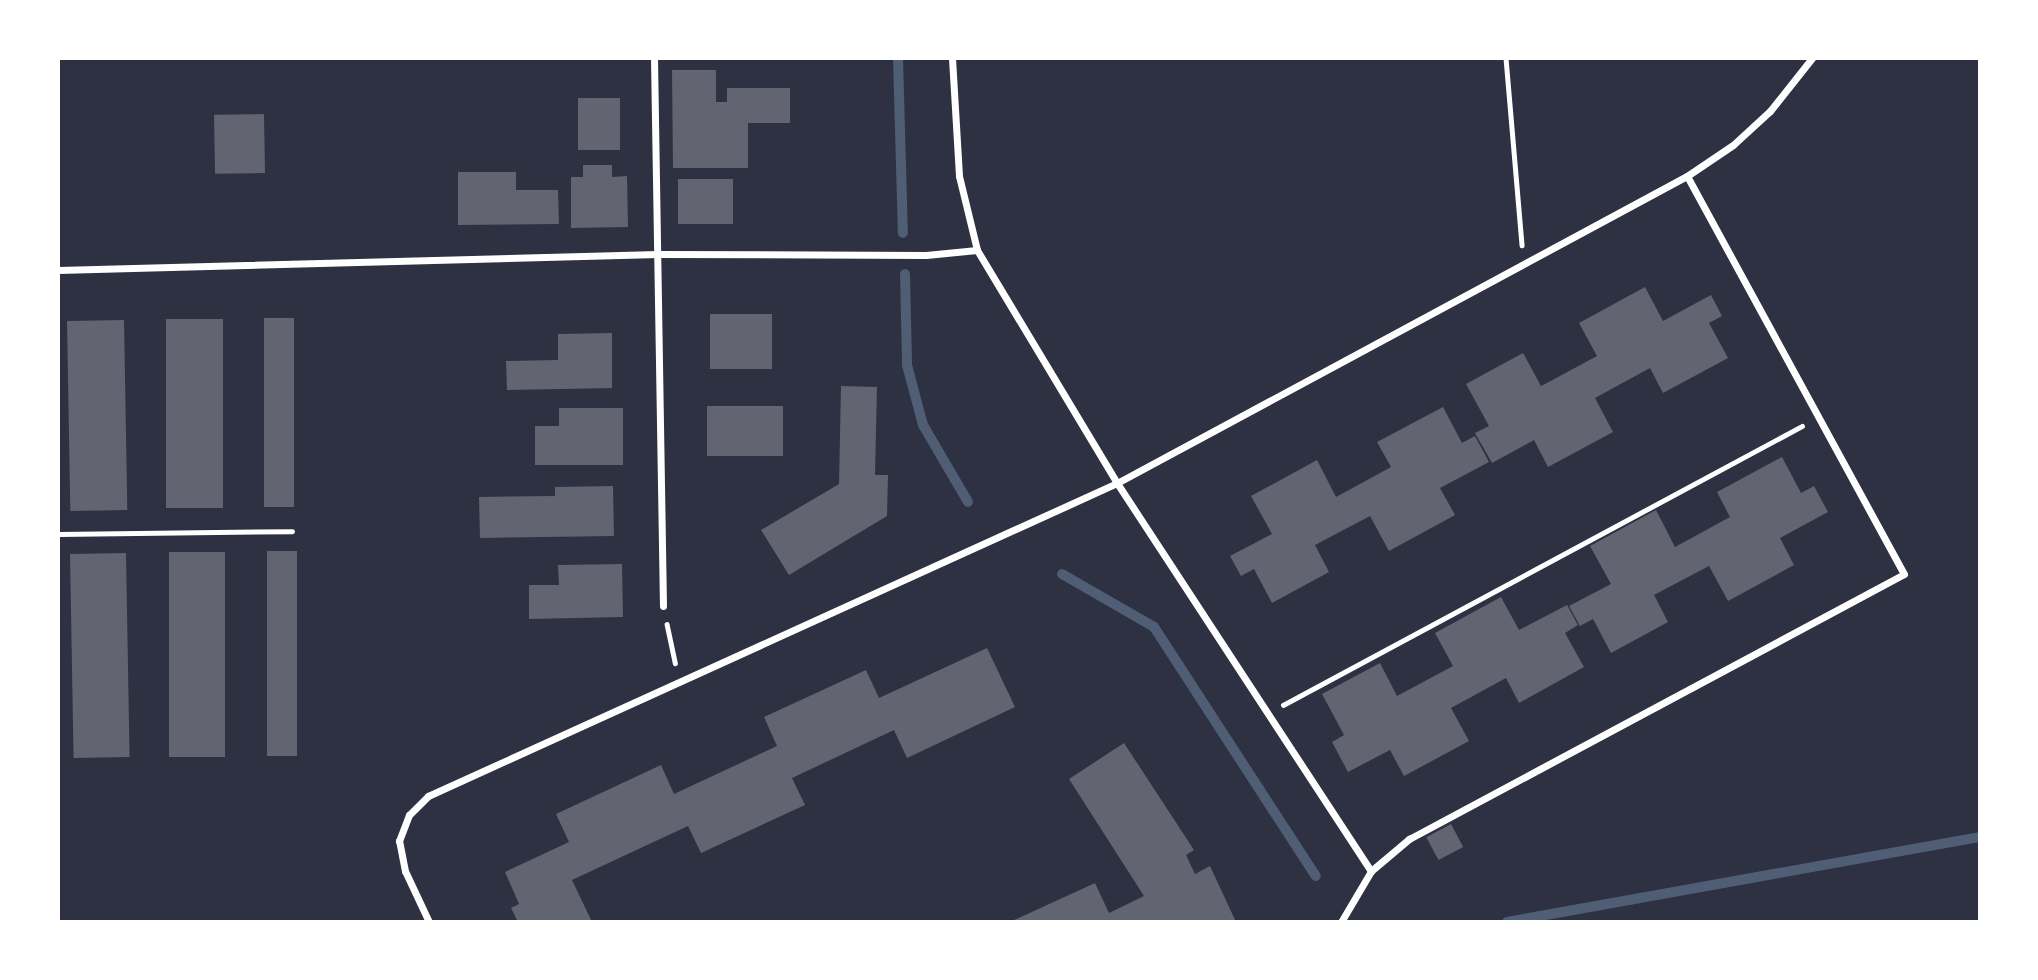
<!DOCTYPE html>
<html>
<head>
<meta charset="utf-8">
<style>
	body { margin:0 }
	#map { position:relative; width:2038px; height:980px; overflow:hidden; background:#2d3142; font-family:"Golos Text",sans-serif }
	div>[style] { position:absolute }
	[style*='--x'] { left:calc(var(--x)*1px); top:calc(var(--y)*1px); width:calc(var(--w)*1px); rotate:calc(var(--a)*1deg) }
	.stream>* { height:10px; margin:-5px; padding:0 5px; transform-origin:5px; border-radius:5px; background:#4f5d75 }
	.building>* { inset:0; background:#626471; transform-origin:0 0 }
	.path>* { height:4.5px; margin:-2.25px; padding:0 2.25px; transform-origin:2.25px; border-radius:2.25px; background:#fff }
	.service>* { height:5px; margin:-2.5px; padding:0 2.5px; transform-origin:2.5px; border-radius:2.5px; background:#fff }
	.minor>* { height:7px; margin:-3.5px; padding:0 3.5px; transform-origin:3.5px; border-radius:3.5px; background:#fff }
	span { translate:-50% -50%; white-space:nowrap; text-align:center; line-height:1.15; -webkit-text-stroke:5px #fff; paint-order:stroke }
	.frame { position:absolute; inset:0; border:60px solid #fff; pointer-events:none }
</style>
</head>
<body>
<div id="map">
	<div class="stream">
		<div style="--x:898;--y:58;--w:175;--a:88.4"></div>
		<div style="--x:905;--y:274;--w:91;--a:88.7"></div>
		<div style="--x:907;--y:365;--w:62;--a:75.1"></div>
		<div style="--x:923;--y:425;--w:89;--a:59.7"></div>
		<div style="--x:1062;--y:574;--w:106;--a:29.9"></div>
		<div style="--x:1154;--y:627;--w:297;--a:57"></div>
		<div style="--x:1507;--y:922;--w:481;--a:-10.2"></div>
	</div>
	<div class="building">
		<div style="clip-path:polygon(672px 70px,716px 70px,716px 102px,727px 102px,727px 88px,790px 88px,790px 123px,748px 123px,748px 168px,673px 168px)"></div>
		<div style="left:620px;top:98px;width:52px;height:42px;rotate:90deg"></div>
		<div style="left:264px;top:114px;width:59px;height:50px;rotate:89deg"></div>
		<div style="clip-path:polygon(583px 165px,612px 165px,612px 177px,627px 176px,628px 227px,571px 228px,571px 177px,583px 177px)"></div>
		<div style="clip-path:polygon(458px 172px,516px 172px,516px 190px,558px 190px,559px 224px,458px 225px)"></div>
		<div style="left:733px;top:179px;width:45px;height:55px;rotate:90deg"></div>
		<div style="clip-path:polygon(1645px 287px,1663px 321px,1711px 295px,1722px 316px,1709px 323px,1728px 358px,1663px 393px,1650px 368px,1595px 398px,1613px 432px,1548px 467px,1534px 440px,1492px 463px,1475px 433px,1489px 426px,1466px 384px,1523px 353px,1541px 386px,1545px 384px,1597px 356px,1579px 323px)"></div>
		<div style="left:710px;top:314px;width:62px;height:55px"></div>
		<div style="left:264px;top:318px;width:30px;height:189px"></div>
		<div style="left:223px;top:319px;width:189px;height:57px;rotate:90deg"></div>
		<div style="left:124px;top:320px;width:190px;height:57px;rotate:89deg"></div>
		<div style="clip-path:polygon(612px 333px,612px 388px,507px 390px,506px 361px,558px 360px,558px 334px)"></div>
		<div style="clip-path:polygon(841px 386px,877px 387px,875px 475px,888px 475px,887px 516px,789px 575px,761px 530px,839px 484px)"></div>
		<div style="left:707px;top:406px;width:76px;height:50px"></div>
		<div style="clip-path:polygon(1443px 407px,1462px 443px,1475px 436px,1489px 462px,1440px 488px,1455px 515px,1389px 551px,1370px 516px,1315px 545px,1329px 572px,1272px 603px,1254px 569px,1241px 576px,1230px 556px,1272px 534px,1251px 496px,1317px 460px,1336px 497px,1391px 467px,1377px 442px)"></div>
		<div style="clip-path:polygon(559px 408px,623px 408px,623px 465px,535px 465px,535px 426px,559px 426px)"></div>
		<div style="clip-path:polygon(1782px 457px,1801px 493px,1814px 486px,1828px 512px,1780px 538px,1794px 565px,1728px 601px,1709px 566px,1654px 595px,1668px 622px,1611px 653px,1593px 619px,1580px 626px,1569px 606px,1611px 584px,1590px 546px,1656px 510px,1675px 547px,1730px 517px,1717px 492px)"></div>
		<div style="clip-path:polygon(613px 486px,614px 536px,480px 538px,479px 497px,555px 496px,555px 487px)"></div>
		<div style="left:267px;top:551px;width:30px;height:205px"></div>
		<div style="left:169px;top:552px;width:56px;height:205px"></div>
		<div style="left:126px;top:553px;width:204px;height:56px;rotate:89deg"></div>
		<div style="clip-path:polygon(622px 564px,623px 617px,529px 619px,529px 585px,559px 585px,558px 565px)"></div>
		<div style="clip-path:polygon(1501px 597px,1519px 630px,1567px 605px,1578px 625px,1565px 633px,1584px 667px,1519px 703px,1506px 678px,1451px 708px,1469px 741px,1404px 776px,1390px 750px,1348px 772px,1332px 742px,1344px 735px,1322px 694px,1380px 663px,1397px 696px,1453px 666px,1435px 633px)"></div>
		<div style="clip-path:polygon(987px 648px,1015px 707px,907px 758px,894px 730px,792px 778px,805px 805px,701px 853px,688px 826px,572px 880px,592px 922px,518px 922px,511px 908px,519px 904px,505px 872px,569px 842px,556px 814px,661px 765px,674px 794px,777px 746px,764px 717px,866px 670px,879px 698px)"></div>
		<div style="clip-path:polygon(1124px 743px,1194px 850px,1186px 855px,1195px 874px,1210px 866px,1236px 922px,1010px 922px,1095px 883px,1109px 913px,1144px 896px,1069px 779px)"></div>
		<div style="left:1451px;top:824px;width:26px;height:28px;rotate:62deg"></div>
	</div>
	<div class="path">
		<div style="--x:1506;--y:58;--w:188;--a:85.1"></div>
		<div style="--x:667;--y:624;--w:40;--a:78"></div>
		<div style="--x:1283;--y:705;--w:589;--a:-28.26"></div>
	</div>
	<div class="service">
		<div style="--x:58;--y:534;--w:234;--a:-0.7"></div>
	</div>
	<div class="minor">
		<div style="--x:654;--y:58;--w:548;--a:89.06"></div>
		<div style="--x:952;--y:58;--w:118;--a:86.6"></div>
		<div style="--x:959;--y:176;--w:76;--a:76.3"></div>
		<div style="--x:977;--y:250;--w:272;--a:59"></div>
		<div style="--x:1117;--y:483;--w:464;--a:56.8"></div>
		<div style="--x:58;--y:270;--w:600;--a:-1.53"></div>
		<div style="--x:658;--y:254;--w:268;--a:0.2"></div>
		<div style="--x:926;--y:255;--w:51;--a:-5.6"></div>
		<div style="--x:429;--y:922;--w:56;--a:-115.2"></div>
		<div style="--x:405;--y:871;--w:31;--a:-101"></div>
		<div style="--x:399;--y:841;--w:28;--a:-69"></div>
		<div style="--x:409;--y:815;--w:27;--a:-45"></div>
		<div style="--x:428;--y:796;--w:757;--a:-24.43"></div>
		<div style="--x:1117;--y:483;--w:647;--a:-28.31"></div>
		<div style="--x:1687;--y:176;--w:55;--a:-34"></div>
		<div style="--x:1733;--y:145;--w:50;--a:-42.6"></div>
		<div style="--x:1770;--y:111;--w:68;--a:-51.6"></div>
		<div style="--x:1341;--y:922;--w:59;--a:-59.5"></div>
		<div style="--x:1371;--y:871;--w:50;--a:-40.1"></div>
		<div style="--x:1409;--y:839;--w:561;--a:-28.16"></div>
		<div style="--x:1904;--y:574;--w:453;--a:-118.6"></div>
	</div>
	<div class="frame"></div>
</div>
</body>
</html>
